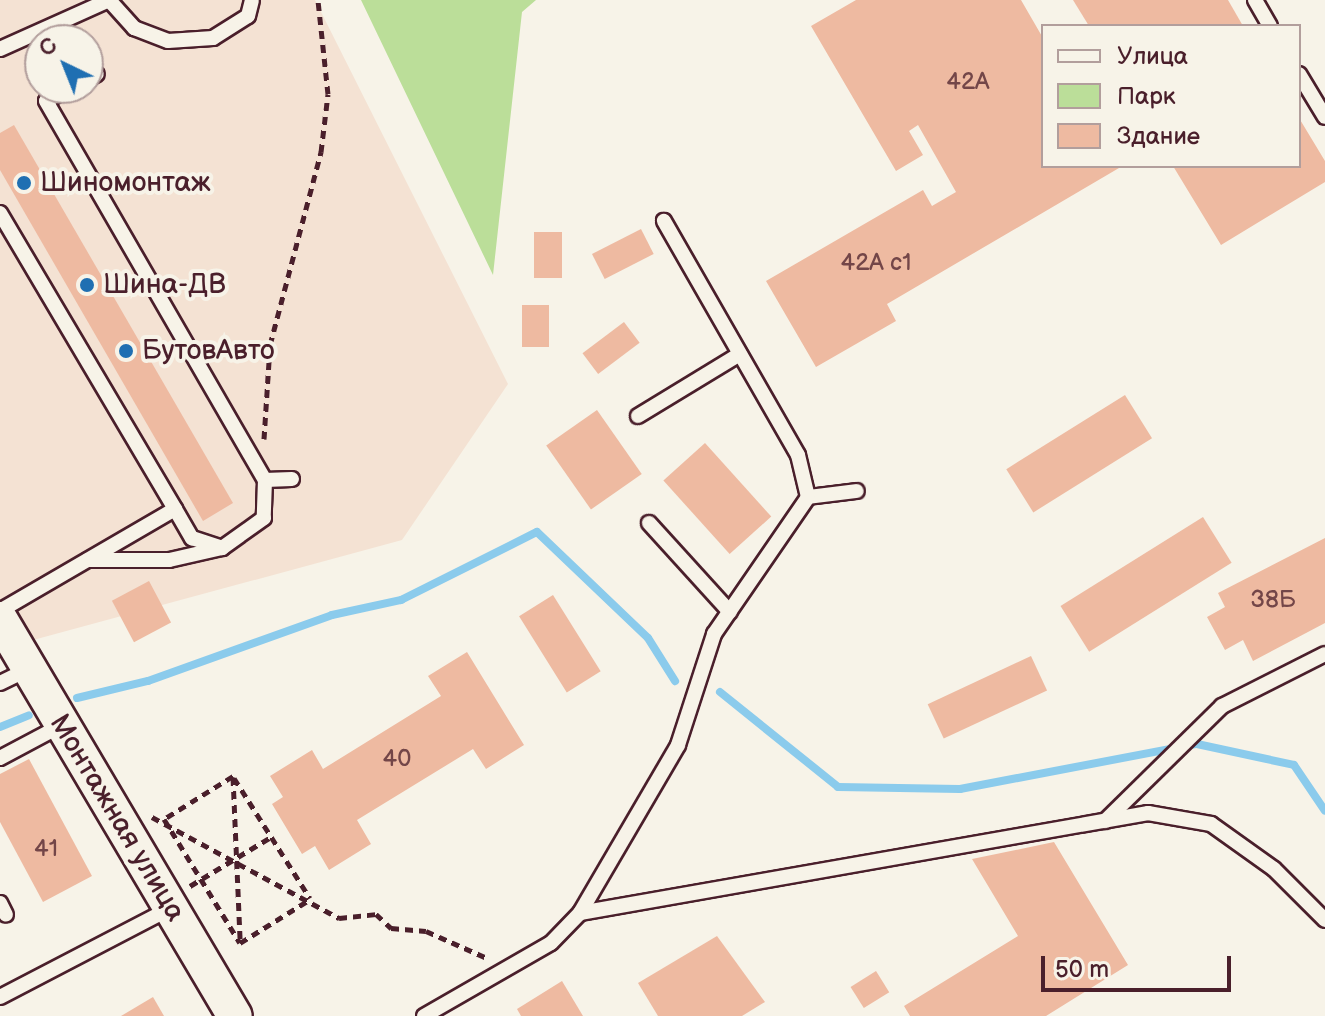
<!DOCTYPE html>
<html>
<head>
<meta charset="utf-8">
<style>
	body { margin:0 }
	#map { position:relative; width:1325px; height:1016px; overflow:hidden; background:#f7f3e8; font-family:"Balsamiq Sans",sans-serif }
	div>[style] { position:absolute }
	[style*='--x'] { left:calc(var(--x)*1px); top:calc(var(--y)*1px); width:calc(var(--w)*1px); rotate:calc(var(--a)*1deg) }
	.built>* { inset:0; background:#f4e2d3 }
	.green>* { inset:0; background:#bbde99 }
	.stream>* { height:8px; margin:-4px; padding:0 4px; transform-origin:4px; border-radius:4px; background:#8bcbec }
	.building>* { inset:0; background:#eebaa1; transform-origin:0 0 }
	.path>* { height:5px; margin-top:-2.5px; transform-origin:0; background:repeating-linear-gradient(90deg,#4a1f2b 0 8px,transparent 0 14px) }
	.roads { filter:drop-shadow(2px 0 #4a1f2b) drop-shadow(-2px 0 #4a1f2b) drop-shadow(0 2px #4a1f2b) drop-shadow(0 -2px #4a1f2b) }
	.service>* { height:14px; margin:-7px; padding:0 7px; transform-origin:7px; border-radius:7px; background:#f7f3e8 }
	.tertiary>* { height:34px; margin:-17px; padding:0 17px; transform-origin:17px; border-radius:17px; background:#f7f3e8 }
	.dots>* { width:22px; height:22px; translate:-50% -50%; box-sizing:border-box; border:4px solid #f7f3e8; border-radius:50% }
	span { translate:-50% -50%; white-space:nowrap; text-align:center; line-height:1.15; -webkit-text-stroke:8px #f7f3e8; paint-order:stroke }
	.number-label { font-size:24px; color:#734648 }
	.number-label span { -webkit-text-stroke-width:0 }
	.poi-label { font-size:28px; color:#4a1f2b }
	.left { translate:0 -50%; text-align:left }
	.street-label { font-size:28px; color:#4a1f2b }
	.legend { position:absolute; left:1041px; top:24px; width:260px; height:144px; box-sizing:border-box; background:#f7f3e8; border:2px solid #b29e9c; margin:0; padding:10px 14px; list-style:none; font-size:24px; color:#4a1f2b }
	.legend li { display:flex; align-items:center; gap:16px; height:40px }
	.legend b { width:40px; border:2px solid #b29e9c }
	.north { position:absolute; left:24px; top:24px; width:80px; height:80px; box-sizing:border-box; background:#f7f3e8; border:2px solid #b29e9c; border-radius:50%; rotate:317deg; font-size:22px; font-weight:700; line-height:32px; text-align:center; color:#4a1f2b }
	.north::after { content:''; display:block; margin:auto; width:28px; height:36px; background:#1f6fb2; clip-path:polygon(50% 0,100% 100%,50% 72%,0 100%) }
	.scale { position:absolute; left:1041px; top:956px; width:190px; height:36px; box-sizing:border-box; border:4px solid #4a1f2b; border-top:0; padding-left:10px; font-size:24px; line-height:28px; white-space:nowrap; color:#4a1f2b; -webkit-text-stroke:6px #f7f3e8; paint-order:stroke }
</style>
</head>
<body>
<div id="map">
	<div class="built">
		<div style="clip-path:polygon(evenodd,0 0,315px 0,508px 384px,402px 540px,0 649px,0 0,40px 40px,88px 40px,88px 88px,40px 88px,40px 40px)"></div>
	</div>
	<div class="green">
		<div style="clip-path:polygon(361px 0,536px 0,522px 12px,493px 275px)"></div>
	</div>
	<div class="stream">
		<div style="--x:720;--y:692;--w:151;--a:38.8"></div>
		<div style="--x:838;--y:787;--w:122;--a:0.9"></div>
		<div style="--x:960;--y:789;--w:241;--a:-10.8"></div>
		<div style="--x:1197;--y:744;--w:99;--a:12.2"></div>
		<div style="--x:1294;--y:765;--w:55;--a:56"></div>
		<div style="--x:77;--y:698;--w:73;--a:-13.5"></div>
		<div style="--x:148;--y:681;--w:195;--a:-19.7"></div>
		<div style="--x:332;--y:615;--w:71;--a:-12.3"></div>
		<div style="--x:401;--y:600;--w:152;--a:-26.6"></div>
		<div style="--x:537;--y:532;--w:153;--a:43.7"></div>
		<div style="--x:648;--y:638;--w:51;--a:57.9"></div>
		<div style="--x:0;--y:727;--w:31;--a:-22"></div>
	</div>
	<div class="building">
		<div style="clip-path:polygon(856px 0,1021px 0,1043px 38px,1043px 166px,1119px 168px,887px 304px,896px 321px,816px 367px,766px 281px,923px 190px,932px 206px,956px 192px,918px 125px,909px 131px,923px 155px,896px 171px,811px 26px)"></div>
		<div style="clip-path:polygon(1073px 0,1228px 0,1243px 26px,1089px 26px)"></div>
		<div style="clip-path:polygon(1299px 118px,1325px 161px,1325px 182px,1221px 245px,1173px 166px,1299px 166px)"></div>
		<div style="clip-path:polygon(14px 125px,233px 503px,203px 521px,0 170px,0 133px)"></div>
		<div style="left:641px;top:229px;width:28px;height:55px;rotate:63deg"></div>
		<div style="left:534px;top:232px;width:28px;height:46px"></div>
		<div style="left:522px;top:305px;width:27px;height:42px"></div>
		<div style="left:624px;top:322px;width:26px;height:52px;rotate:53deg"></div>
		<div style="left:1125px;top:395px;width:51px;height:140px;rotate:58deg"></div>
		<div style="left:597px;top:410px;width:78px;height:62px;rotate:55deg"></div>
		<div style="left:705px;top:443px;width:99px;height:56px;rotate:48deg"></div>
		<div style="left:1203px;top:517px;width:54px;height:168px;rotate:58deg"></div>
		<div style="clip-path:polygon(1325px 538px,1325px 623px,1253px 661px,1243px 640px,1225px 650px,1207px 617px,1225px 607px,1218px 593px)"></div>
		<div style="left:149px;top:581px;width:47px;height:42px;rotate:62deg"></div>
		<div style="left:553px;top:595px;width:90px;height:40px;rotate:58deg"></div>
		<div style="clip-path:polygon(467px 652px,524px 745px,486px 769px,473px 749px,357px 820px,371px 844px,329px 870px,315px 846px,302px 854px,272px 804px,283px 797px,270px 776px,312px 750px,323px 769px,441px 696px,428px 676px)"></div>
		<div style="left:1031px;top:656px;width:38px;height:114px;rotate:65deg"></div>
		<div style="clip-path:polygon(29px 759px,92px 876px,43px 902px,0 822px,0 774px)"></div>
		<div style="clip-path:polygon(1054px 842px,1128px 965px,1046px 1016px,910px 1016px,904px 1006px,1018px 936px,972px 859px)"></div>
		<div style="clip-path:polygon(717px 936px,765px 1002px,742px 1016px,658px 1016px,638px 983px)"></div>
		<div style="left:876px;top:971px;width:25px;height:30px;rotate:58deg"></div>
		<div style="clip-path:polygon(562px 981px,583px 1016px,521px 1016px,517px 1009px)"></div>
		<div style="clip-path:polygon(153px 997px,164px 1016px,121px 1016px)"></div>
	</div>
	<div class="path">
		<div style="--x:264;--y:439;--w:94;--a:-86.3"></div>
		<div style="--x:270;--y:345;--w:200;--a:-75.2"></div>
		<div style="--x:321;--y:152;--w:58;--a:-83.1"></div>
		<div style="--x:328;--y:94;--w:95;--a:-96.1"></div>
		<div style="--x:233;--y:776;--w:81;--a:148.1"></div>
		<div style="--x:164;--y:819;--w:145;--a:58.5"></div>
		<div style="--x:240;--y:943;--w:81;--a:-31.9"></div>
		<div style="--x:233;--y:777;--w:162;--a:87.5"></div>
		<div style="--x:234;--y:778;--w:142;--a:57.7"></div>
		<div style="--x:152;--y:817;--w:213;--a:28.4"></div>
		<div style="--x:339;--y:918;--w:37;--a:-6"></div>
		<div style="--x:376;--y:914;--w:21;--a:43"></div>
		<div style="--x:391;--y:928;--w:35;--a:5"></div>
		<div style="--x:426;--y:931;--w:67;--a:23.9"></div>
		<div style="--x:190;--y:886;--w:95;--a:-31.2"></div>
	</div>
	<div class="roads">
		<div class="service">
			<div style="--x:109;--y:0;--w:38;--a:48"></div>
			<div style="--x:134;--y:28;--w:36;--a:21"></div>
			<div style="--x:168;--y:41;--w:45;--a:-3.8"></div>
			<div style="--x:213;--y:38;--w:41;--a:-32.2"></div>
			<div style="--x:248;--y:16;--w:16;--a:-76"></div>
			<div style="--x:1255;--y:0;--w:30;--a:60"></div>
			<div style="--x:0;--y:49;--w:120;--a:-24.2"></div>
			<div style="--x:1299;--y:74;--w:50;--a:58.8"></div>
			<div style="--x:88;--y:79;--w:10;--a:-29"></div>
			<div style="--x:70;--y:88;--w:27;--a:152"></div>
			<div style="--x:46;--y:101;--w:438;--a:60"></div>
			<div style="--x:265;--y:480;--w:38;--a:92"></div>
			<div style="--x:264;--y:518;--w:52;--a:144.5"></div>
			<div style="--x:222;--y:548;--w:54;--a:167.2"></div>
			<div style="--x:169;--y:560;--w:81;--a:180"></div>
			<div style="--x:0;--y:213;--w:344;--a:59.4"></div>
			<div style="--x:175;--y:509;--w:203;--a:149.8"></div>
			<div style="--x:638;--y:416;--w:119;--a:-31.3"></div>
			<div style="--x:265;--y:480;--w:27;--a:-2"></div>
			<div style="--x:808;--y:497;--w:49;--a:-7"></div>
			<div style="--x:175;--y:509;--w:34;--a:60"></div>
			<div style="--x:192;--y:538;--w:32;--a:18"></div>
			<div style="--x:649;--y:523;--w:120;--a:47.7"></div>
			<div style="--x:0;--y:683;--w:32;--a:-26"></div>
			<div style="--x:0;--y:758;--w:70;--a:-28"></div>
			<div style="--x:1105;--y:821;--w:164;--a:-44.5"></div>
			<div style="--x:1222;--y:706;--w:115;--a:-26.8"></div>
			<div style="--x:0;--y:903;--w:13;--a:63"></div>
			<div style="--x:580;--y:913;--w:577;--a:-9.98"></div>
			<div style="--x:1148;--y:813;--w:64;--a:9.9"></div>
			<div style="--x:1211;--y:824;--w:77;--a:35.5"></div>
			<div style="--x:1274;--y:869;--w:72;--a:45"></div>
			<div style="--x:0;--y:997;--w:193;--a:-27.5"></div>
			<div style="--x:424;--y:1016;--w:146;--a:-29.9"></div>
			<div style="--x:551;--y:943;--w:42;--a:-46"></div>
			<div style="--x:580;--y:913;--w:194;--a:-59.7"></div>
			<div style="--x:678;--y:745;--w:117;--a:-72"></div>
			<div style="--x:714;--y:634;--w:166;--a:-55.5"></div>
			<div style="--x:808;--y:497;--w:43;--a:-103.4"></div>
			<div style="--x:798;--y:455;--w:270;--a:-119.8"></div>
		</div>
		<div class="tertiary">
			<div style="--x:0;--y:619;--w:461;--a:59.4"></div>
		</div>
	</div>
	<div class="dots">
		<div style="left:24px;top:183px;background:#1f6fb2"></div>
		<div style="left:87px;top:285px;background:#1f6fb2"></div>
		<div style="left:126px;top:351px;background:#1f6fb2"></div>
	</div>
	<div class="number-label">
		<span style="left:968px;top:82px">42А</span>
		<span style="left:876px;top:263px">42А с1</span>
		<span style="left:1273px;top:600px">38Б</span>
		<span style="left:397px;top:759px">40</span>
		<span style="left:46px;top:849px">41</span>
	</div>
	<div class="poi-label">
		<span class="left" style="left:40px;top:183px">Шиномонтаж</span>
		<span class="left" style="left:103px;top:285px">Шина-ДВ</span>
		<span class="left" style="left:142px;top:351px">БутовАвто</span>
	</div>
	<div class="street-label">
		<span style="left:117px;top:818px;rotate:59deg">Монтажная улица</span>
	</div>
	<ul class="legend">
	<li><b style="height:10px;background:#f7f3e8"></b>Улица</li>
	<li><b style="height:22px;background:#bbde99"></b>Парк</li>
	<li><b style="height:22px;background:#eebaa1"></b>Здание</li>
	</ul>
	<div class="north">С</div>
	<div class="scale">50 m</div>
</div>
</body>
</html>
